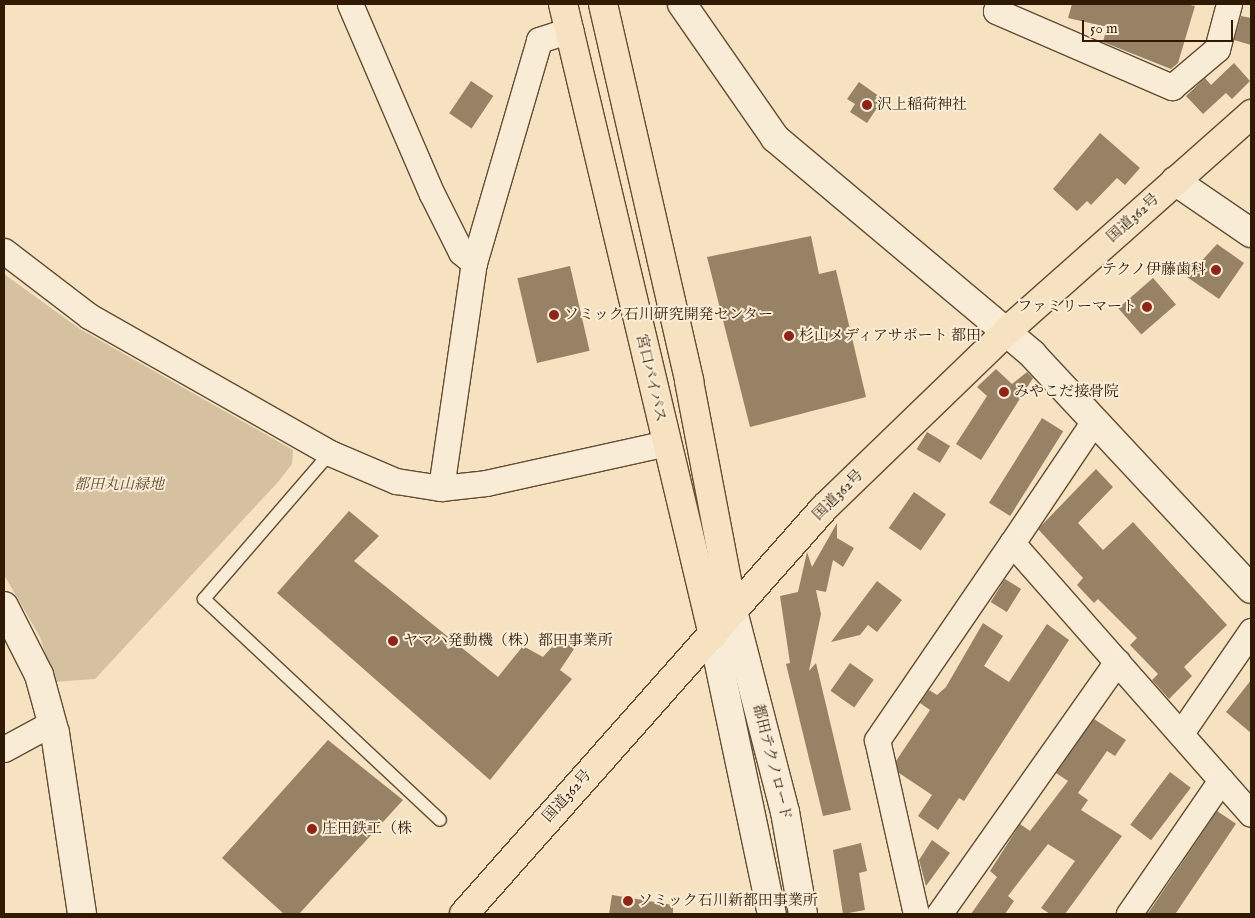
<!DOCTYPE html>
<html>
<head>
<meta charset="utf-8">
<style>
	body { margin:0 }
	#map { position:relative; width:1255px; height:918px; overflow:hidden; background:#f6e2c0; font-family:"IM FELL English","Noto Serif JP",serif }
	div>[style] { position:absolute }
	[style*='--x'] { left:calc(var(--x)*1px); top:calc(var(--y)*1px); width:calc(var(--w)*1px); rotate:calc(var(--a)*1deg) }
	.green>* { inset:0; background:#d5c0a0 }
	.building>* { inset:0; background:#978265; transform-origin:0 0 }
	.roads { filter:drop-shadow(1px 0 #624c32) drop-shadow(-1px 0 #624c32) drop-shadow(0 1px #624c32) drop-shadow(0 -1px #624c32) }
	.lane>* { height:12px; margin:-6px; padding:0 6px; transform-origin:6px; border-radius:6px; background:#f9ecd6 }
	.street>* { height:25px; margin:-12.5px; padding:0 12.5px; transform-origin:12.5px; border-radius:12.5px; background:#f9ecd6 }
	.secondary>* { height:28px; margin:-14px; padding:0 14px; transform-origin:14px; border-radius:14px; background:#f9ecd6 }
	.highway>* { height:28px; margin:-14px; padding:0 14px; transform-origin:14px; border-radius:14px; background:#f6e2c0 }
	.dots>* { width:14px; height:14px; translate:-50% -50%; box-sizing:border-box; border:2px solid #f9ecd6; border-radius:50% }
	span { translate:-50% -50%; white-space:nowrap; text-align:center; line-height:1.15; -webkit-text-stroke:4px #f9ecd6; paint-order:stroke }
	.poi-label { font-size:15px; color:#311a03 }
	.left { translate:0 -50%; text-align:left }
	.right { translate:-100% -50%; text-align:right }
	.street-label { font-size:15px; color:#311a03 }
	.park-label { font-size:15px; color:#624c32; font-style:italic }
	.frame { position:absolute; inset:0; border:5px solid #311a03; pointer-events:none }
	.scale { position:absolute; left:1082px; top:20px; width:151px; height:22px; box-sizing:border-box; border:2px solid #311a03; border-top:0; padding-left:6px; font-size:15px; line-height:18px; white-space:nowrap; color:#311a03; -webkit-text-stroke:4px #f9ecd6; paint-order:stroke }
</style>
</head>
<body>
<div id="map">
	<div class="green">
		<div style="clip-path:polygon(4px 274px,80px 329px,293px 450px,292px 464px,278px 482px,95px 679px,54px 682px,40px 637px,4px 575px)"></div>
	</div>
	<div class="building">
		<div style="clip-path:polygon(1072px 4px,1185px 4px,1195px 6px,1178px 63px,1171px 69px,1103px 42px,1107px 27px,1068px 18px)"></div>
		<div style="clip-path:polygon(1241px 16px,1251px 18px,1251px 45px,1234px 40px)"></div>
		<div style="clip-path:polygon(1234px 63px,1250px 81px,1232px 99px,1226px 93px,1203px 114px,1186px 96px,1205px 78px,1211px 85px)"></div>
		<div style="left:471px;top:81px;width:27px;height:39px;rotate:34deg"></div>
		<div style="clip-path:polygon(859px 82px,883px 99px,867px 123px,850px 112px,855px 104px,847px 99px)"></div>
		<div style="clip-path:polygon(1100px 133px,1140px 168px,1125px 185px,1117px 178px,1091px 205px,1087px 201px,1077px 211px,1053px 189px)"></div>
		<div style="clip-path:polygon(811px 236px,819px 274px,836px 270px,866px 397px,750px 427px,707px 257px)"></div>
		<div style="clip-path:polygon(1217px 244px,1244px 263px,1219px 299px,1187px 277px)"></div>
		<div style="left:570px;top:266px;width:87px;height:54px;rotate:77deg"></div>
		<div style="left:1153px;top:278px;width:35px;height:46px;rotate:49deg"></div>
		<div style="clip-path:polygon(996px 369px,1012px 384px,1027px 372px,1033px 378px,981px 460px,956px 444px,987px 396px,977px 387px)"></div>
		<div style="left:1042px;top:418px;width:25px;height:100px;rotate:32deg"></div>
		<div style="left:927px;top:432px;width:27px;height:20px;rotate:31deg"></div>
		<div style="clip-path:polygon(1096px 469px,1113px 487px,1078px 523px,1103px 550px,1133px 522px,1227px 625px,1184px 667px,1192px 676px,1169px 699px,1152px 680px,1158px 674px,1130px 645px,1137px 638px,1098px 599px,1094px 603px,1077px 585px,1083px 578px,1038px 529px)"></div>
		<div style="left:914px;top:492px;width:39px;height:44px;rotate:35deg"></div>
		<div style="clip-path:polygon(349px 511px,379px 536px,354px 561px,498px 677px,523px 646px,543px 657px,561px 637px,574px 649px,560px 670px,572px 679px,490px 780px,277px 593px)"></div>
		<div style="clip-path:polygon(837px 523px,837px 538px,854px 548px,843px 567px,833px 560px,826px 592px,816px 590px,821px 614px,809px 671px,816px 663px,851px 810px,823px 816px,786px 664px,790px 663px,780px 596px,798px 592px,807px 552px,812px 567px)"></div>
		<div style="left:1005px;top:579px;width:19px;height:27px;rotate:32deg"></div>
		<div style="clip-path:polygon(877px 581px,902px 600px,877px 632px,868px 625px,860px 635px,831px 642px)"></div>
		<div style="clip-path:polygon(983px 623px,1003px 636px,984px 666px,1009px 682px,1047px 624px,1069px 640px,964px 801px,959px 798px,938px 830px,918px 816px,932px 795px,899px 773px,896px 761px,930px 710px,920px 703px,929px 690px,937px 695px,946px 687px)"></div>
		<div style="left:850px;top:663px;width:29px;height:34px;rotate:35deg"></div>
		<div style="clip-path:polygon(1251px 680px,1251px 733px,1226px 712px)"></div>
		<div style="clip-path:polygon(1094px 719px,1126px 740px,1115px 756px,1107px 751px,1078px 793px,1088px 800px,1081px 810px,1122px 836px,1065px 914px,1050px 914px,1041px 908px,1075px 861px,1048px 844px,1008px 896px,1014px 901px,1005px 914px,971px 914px,997px 877px,990px 871px,1020px 824px,1030px 831px,1068px 781px,1056px 773px)"></div>
		<div style="clip-path:polygon(328px 740px,403px 800px,299px 914px,284px 914px,222px 858px)"></div>
		<div style="left:1170px;top:772px;width:26px;height:66px;rotate:37deg"></div>
		<div style="left:1217px;top:811px;width:23px;height:125px;rotate:34deg"></div>
		<div style="clip-path:polygon(932px 840px,950px 853px,926px 886px,919px 860px)"></div>
		<div style="clip-path:polygon(861px 843px,867px 871px,859px 873px,865px 910px,843px 914px,833px 850px)"></div>
		<div style="clip-path:polygon(612px 895px,673px 905px,673px 914px,609px 914px)"></div>
	</div>
	<div class="roads">
		<div class="lane">
			<div style="--x:330;--y:453;--w:193;--a:130.8"></div>
			<div style="--x:204;--y:599;--w:323;--a:43.1"></div>
		</div>
		<div class="street">
			<div style="--x:350;--y:4;--w:207;--a:66.7"></div>
			<div style="--x:432;--y:194;--w:65;--a:63.4"></div>
			<div style="--x:461;--y:252;--w:17;--a:40"></div>
			<div style="--x:998;--y:4;--w:7;--a:106"></div>
			<div style="--x:996;--y:11;--w:192;--a:23.4"></div>
			<div style="--x:1172;--y:87;--w:59;--a:-40.2"></div>
			<div style="--x:1217;--y:49;--w:47;--a:-75.1"></div>
			<div style="--x:4;--y:251;--w:107;--a:37.4"></div>
			<div style="--x:89;--y:316;--w:277;--a:29.6"></div>
			<div style="--x:330;--y:453;--w:72;--a:23"></div>
			<div style="--x:396;--y:481;--w:46;--a:8.8"></div>
			<div style="--x:441;--y:488;--w:45;--a:-6.3"></div>
			<div style="--x:486;--y:483;--w:184;--a:-12.5"></div>
			<div style="--x:1092;--y:424;--w:143;--a:123.9"></div>
			<div style="--x:1012;--y:543;--w:316;--a:48.6"></div>
			<div style="--x:1221;--y:780;--w:163;--a:124.5"></div>
			<div style="--x:441;--y:488;--w:227;--a:-81.7"></div>
			<div style="--x:474;--y:263;--w:232;--a:-73.7"></div>
			<div style="--x:539;--y:40;--w:33;--a:-18"></div>
			<div style="--x:1181;--y:733;--w:124;--a:-55.5"></div>
			<div style="--x:4;--y:749;--w:55;--a:-28.4"></div>
			<div style="--x:1221;--y:780;--w:45;--a:48.6"></div>
			<div style="--x:916;--y:914;--w:178;--a:-102.6"></div>
			<div style="--x:877;--y:740;--w:239;--a:-55.6"></div>
			<div style="--x:939;--y:914;--w:309;--a:-54.8"></div>
		</div>
		<div class="secondary">
			<div style="--x:682;--y:4;--w:163;--a:55.2"></div>
			<div style="--x:775;--y:138;--w:336;--a:40"></div>
			<div style="--x:1032;--y:354;--w:321;--a:47"></div>
			<div style="--x:1175;--y:181;--w:92;--a:34.4"></div>
			<div style="--x:4;--y:606;--w:77;--a:63.1"></div>
			<div style="--x:39;--y:675;--w:60;--a:74.6"></div>
			<div style="--x:55;--y:733;--w:183;--a:81.5"></div>
			<div style="--x:733;--y:611;--w:208;--a:75.5"></div>
			<div style="--x:785;--y:812;--w:104;--a:80"></div>
			<div style="--x:713;--y:635;--w:285;--a:78.1"></div>
		</div>
		<div class="highway">
			<div style="--x:563;--y:4;--w:649;--a:76.63"></div>
			<div style="--x:603;--y:4;--w:387;--a:77.1"></div>
			<div style="--x:689;--y:381;--w:234;--a:79.2"></div>
			<div style="--x:464;--y:914;--w:544;--a:-48.43"></div>
			<div style="--x:825;--y:507;--w:253;--a:-44"></div>
			<div style="--x:1007;--y:331;--w:327;--a:-41.6"></div>
		</div>
	</div>
	<div class="dots">
		<div style="left:867px;top:105px;background:#8f2418"></div>
		<div style="left:1216px;top:270px;background:#8f2418"></div>
		<div style="left:1147px;top:307px;background:#8f2418"></div>
		<div style="left:554px;top:315px;background:#8f2418"></div>
		<div style="left:789px;top:336px;background:#8f2418"></div>
		<div style="left:1004px;top:392px;background:#8f2418"></div>
		<div style="left:393px;top:641px;background:#8f2418"></div>
		<div style="left:312px;top:829px;background:#8f2418"></div>
		<div style="left:628px;top:901px;background:#8f2418"></div>
	</div>
	<div class="poi-label">
		<span class="left" style="left:877px;top:105px">沢上稲荷神社</span>
		<span class="right" style="left:1206px;top:270px">テクノ伊藤歯科</span>
		<span class="right" style="left:1137px;top:307px">ファミリーマート</span>
		<span class="left" style="left:564px;top:315px">ソミック石川研究開発センター</span>
		<span class="left" style="left:799px;top:336px">杉山メディアサポート 都田</span>
		<span class="left" style="left:1014px;top:392px">みやこだ接骨院</span>
		<span class="left" style="left:403px;top:641px">ヤマハ発動機（株）都田事業所</span>
		<span class="left" style="left:322px;top:829px">庄田鉄工（株</span>
		<span class="left" style="left:638px;top:901px">ソミック石川新都田事業所</span>
	</div>
	<div class="street-label">
		<span style="left:1133px;top:218px;rotate:-42deg">国道362号</span>
		<span style="left:651px;top:378px;rotate:77deg">宮口バイパス</span>
		<span style="left:838px;top:495px;rotate:-45deg">国道362号</span>
		<span style="left:772px;top:762px;rotate:76deg">都田テクノロード</span>
		<span style="left:567px;top:796px;rotate:-48deg">国道362号</span>
	</div>
	<div class="park-label">
		<span style="left:119px;top:485px">都田丸山緑地</span>
	</div>
	<div class="frame"></div>
	<div class="scale">50 m</div>
</div>
</body>
</html>
